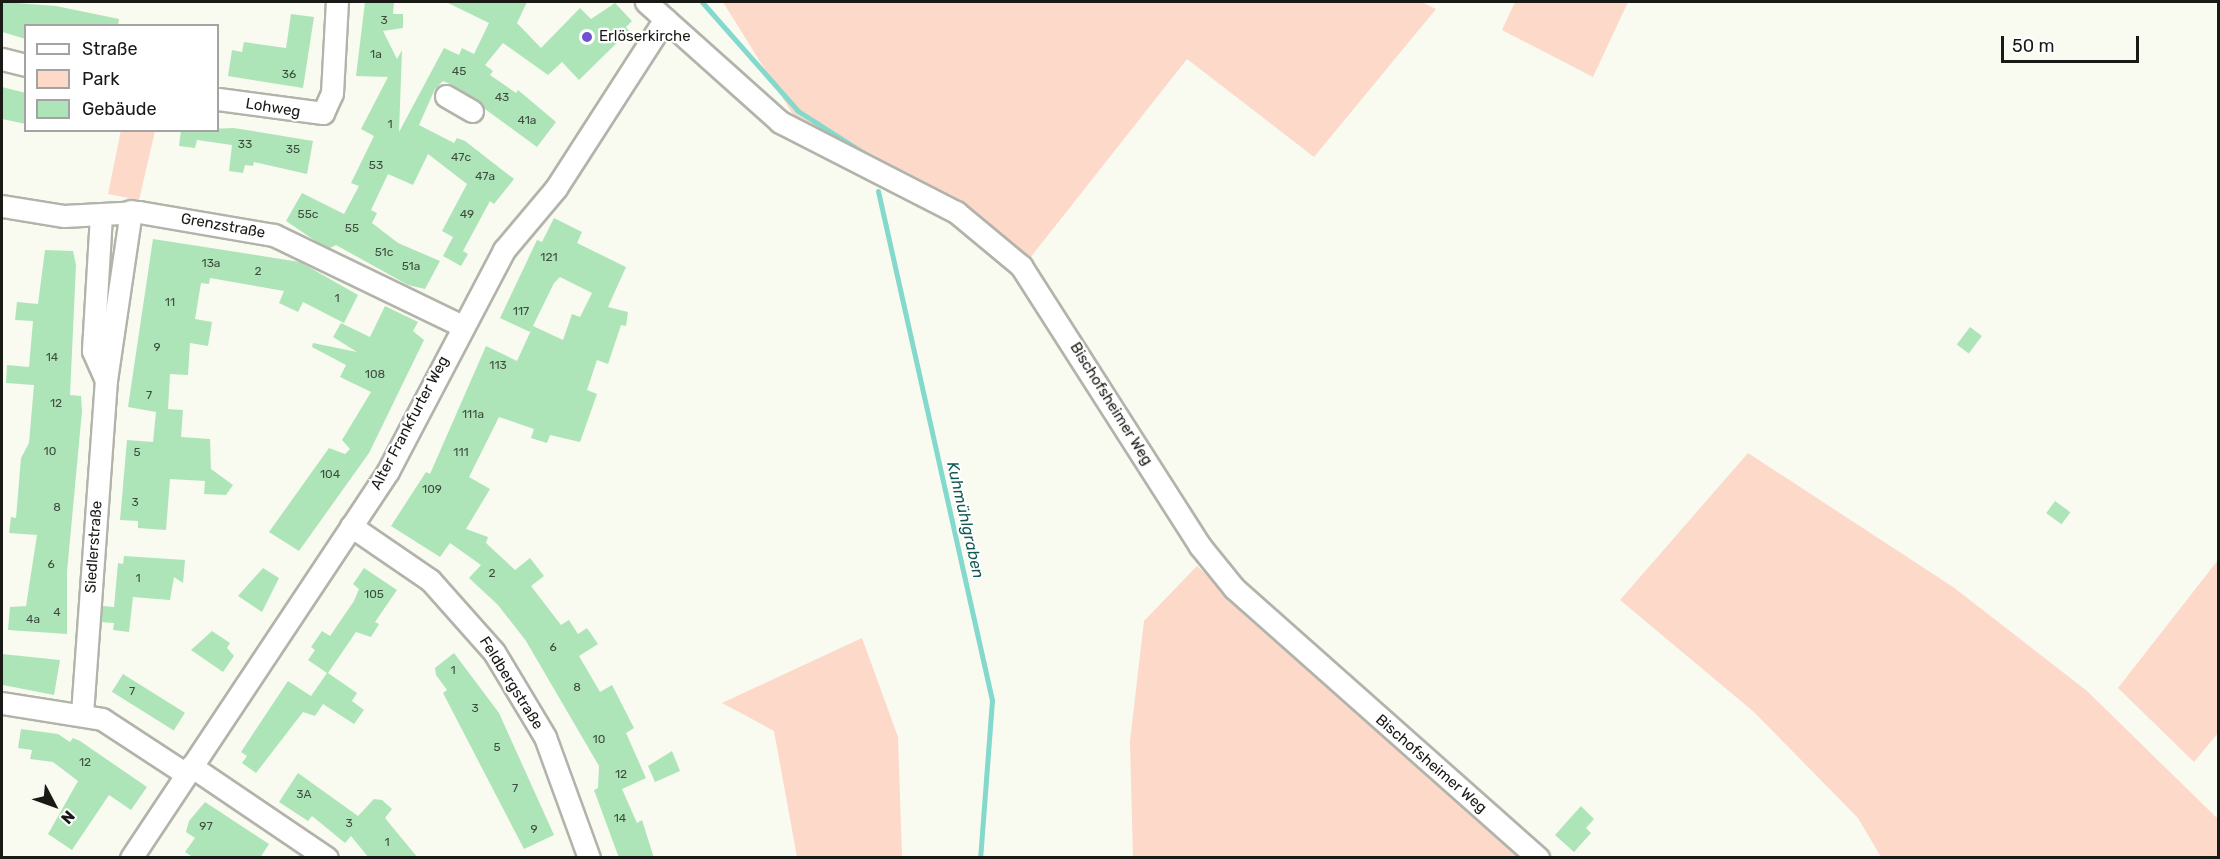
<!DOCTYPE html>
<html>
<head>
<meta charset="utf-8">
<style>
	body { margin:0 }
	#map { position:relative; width:2220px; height:859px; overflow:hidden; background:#f9faf0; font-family:Rubik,sans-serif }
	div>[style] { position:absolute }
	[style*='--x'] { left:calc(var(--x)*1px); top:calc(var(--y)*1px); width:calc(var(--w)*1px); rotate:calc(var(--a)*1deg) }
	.green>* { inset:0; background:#fdd9c9 }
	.stream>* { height:5px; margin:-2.5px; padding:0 2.5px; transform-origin:2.5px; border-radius:2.5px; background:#84d9cd }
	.building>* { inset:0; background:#aee5b8; transform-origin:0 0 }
	.roads { filter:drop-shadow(2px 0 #b2b4ab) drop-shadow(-2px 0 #b2b4ab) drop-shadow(0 2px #b2b4ab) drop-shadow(0 -2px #b2b4ab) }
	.minor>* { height:21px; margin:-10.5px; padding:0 10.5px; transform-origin:10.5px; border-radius:10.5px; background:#fff }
	.dots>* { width:16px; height:16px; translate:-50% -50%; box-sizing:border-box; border:3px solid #fff; border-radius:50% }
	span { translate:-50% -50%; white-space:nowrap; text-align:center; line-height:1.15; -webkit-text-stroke:4.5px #fff; paint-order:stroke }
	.number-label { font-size:12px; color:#3e4c3e }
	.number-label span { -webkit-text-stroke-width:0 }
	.poi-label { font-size:15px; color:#191916 }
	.left { translate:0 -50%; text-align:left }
	.street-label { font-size:15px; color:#191916 }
	.water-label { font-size:16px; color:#115a52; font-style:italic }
	.frame { position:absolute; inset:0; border:3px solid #191916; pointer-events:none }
	.legend { position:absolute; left:24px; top:24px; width:195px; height:108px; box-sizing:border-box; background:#fff; border:2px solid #a3a3a2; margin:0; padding:8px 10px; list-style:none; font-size:18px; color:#191916 }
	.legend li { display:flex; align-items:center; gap:12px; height:30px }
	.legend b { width:30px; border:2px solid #a3a3a2 }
	.north { position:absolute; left:24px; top:775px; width:60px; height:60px; -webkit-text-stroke:4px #fff; paint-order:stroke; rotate:131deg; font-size:16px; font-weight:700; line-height:24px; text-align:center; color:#191916 }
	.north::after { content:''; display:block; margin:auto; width:21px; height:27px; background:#191916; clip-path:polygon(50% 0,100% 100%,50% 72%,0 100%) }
	.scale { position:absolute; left:2001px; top:36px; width:138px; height:27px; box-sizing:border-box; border:3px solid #191916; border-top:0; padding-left:8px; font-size:18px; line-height:21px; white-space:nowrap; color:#191916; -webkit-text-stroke:4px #fff; paint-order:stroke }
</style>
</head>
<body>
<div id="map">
	<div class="green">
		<div style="clip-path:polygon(723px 2px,1421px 2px,1436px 9px,1314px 157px,1187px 59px,1030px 258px,979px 221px,802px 129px)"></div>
		<div style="clip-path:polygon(1515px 2px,1628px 2px,1593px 77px,1502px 30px)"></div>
		<div style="clip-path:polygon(121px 130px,155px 131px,139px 200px,108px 194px)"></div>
		<div style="clip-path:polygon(1748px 453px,1953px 587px,2087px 691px,2218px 819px,2218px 857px,1881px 857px,1858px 818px,1754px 712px,1620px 600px)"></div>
		<div style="clip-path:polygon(2218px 560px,2218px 733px,2194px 762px,2118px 688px)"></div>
		<div style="clip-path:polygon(1197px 566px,1522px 857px,1133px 858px,1130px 741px,1144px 621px)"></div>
		<div style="clip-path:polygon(862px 638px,898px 737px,902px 857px,797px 857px,774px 731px,722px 703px)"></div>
	</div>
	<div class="stream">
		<div style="--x:702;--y:2;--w:145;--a:48.6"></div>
		<div style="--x:798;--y:111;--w:82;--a:32.5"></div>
		<div style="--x:878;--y:191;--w:522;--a:77.38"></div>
		<div style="--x:992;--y:700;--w:158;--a:94.3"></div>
	</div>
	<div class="building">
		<div style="clip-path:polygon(2px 2px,56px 6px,119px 19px,118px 26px,26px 26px,26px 39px,2px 32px)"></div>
		<div style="clip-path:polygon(365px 2px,394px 2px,393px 14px,403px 14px,403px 28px,383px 31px,397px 59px,402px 50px,399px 132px,444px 48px,459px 55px,462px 48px,474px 54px,489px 23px,446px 2px,527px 2px,517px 23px,541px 48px,580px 8px,591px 19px,615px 3px,632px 21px,626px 27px,629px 31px,579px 80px,562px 62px,548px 75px,503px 43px,485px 65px,493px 71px,490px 75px,516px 93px,518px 90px,556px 122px,537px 147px,452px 85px,443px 81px,435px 89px,419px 125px,454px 143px,457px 138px,465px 141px,514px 179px,494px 204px,490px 201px,463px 251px,468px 254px,461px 266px,443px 256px,453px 237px,442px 231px,467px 184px,428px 154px,413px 185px,388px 174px,371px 210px,377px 213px,372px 223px,398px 243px,440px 261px,425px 289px,408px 285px,336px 245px,330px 248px,317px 242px,286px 221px,302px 193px,344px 214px,359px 186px,351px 183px,374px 136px,361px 129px,388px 77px,356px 76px)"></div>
		<div style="clip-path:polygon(291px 14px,314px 17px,303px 88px,228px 76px,232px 50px,242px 52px,244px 42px,286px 48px)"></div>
		<div style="clip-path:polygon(2px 87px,26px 93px,26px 124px,2px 119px)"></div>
		<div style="clip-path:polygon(234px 128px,313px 141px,307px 174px,254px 162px,253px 166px,245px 165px,243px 173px,229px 171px,232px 145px,197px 140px,195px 148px,179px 146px,181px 130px)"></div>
		<div style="clip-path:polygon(554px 218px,582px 232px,577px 243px,626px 267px,608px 307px,628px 312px,626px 326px,621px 325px,608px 364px,597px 360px,587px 390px,597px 394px,580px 442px,550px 435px,547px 443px,531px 438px,534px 429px,499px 417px,469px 477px,490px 489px,466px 529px,488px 537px,486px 543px,515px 570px,530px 558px,544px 576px,531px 586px,561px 625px,569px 620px,578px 634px,587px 628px,598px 644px,579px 656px,600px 692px,612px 685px,634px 728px,626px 733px,646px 778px,622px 789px,637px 823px,642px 820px,654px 858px,619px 858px,594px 790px,598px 788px,599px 766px,526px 641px,498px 605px,469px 578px,481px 565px,450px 543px,440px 557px,391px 526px,426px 472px,430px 474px,486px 346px,517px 361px,533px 326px,563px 340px,572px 314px,580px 317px,592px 293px,560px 277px,554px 283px,530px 332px,500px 318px,537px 240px,542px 242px)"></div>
		<div style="clip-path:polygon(153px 239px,300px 262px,358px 295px,344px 323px,303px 302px,298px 312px,279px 303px,284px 291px,210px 278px,209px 284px,201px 283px,195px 319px,212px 322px,208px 346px,190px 343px,188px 375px,170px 374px,168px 409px,183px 410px,181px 437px,210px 439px,211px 469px,233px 485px,226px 495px,204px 494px,205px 481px,170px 479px,166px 530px,138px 528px,138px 521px,120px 520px,127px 440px,153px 442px,156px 412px,128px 407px)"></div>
		<div style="clip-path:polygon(45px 250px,73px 251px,76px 265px,70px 395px,81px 396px,82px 411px,67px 572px,67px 634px,8px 630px,10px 607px,26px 606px,37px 535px,9px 533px,11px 517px,16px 518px,21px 458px,29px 443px,34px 385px,6px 383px,7px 365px,29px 367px,33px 321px,15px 320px,17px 302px,38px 304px)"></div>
		<div style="clip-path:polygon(385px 306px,418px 322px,413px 331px,424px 340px,369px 453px,299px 551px,269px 532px,329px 448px,345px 454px,350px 449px,342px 440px,371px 392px,340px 377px,346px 365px,312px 347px,313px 343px,357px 352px,333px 337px,341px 323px,370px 337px)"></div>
		<div style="left:1970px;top:327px;width:15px;height:22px;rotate:37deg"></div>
		<div style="left:2055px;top:501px;width:19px;height:15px;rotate:36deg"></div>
		<div style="clip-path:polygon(124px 556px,185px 560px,183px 583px,174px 577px,170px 600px,133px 597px,129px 632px,113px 630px,114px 623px,101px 622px,103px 606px,114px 607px,118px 563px,123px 564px)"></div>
		<div style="clip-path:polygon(263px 568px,279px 578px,262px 612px,238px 596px)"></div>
		<div style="clip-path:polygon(364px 568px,397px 590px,375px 622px,379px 624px,371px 637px,356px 632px,328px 673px,357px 693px,352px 701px,364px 710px,354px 724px,323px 704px,315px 716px,303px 712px,256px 773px,242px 763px,247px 756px,241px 752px,288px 681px,311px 696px,327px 673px,308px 660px,315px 650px,311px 647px,322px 631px,330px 636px,354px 601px,359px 589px,353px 584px)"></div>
		<div style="clip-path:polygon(212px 631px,230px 643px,227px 648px,234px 656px,223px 672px,191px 650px)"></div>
		<div style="clip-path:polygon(454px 653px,499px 713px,554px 835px,524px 849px,443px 693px,447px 690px,436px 675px,435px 668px)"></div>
		<div style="clip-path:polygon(2px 654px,60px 660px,54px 695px,3px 685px)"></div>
		<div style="left:123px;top:674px;width:73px;height:21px;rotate:32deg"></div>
		<div style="clip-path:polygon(21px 729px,58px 734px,70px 742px,73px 738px,80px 741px,147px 787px,131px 810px,109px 795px,72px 850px,48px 834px,78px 781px,53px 762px,30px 759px,32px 750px,18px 748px)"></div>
		<div style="clip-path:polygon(672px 751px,680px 771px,655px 782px,648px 766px)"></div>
		<div style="clip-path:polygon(298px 773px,358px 816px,374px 799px,382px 800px,392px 809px,385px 818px,418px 858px,369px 858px,351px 836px,345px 843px,312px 816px,308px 821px,279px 802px)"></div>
		<div style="clip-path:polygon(205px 802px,269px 844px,260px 858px,194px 858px,185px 852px,195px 838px,186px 832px,189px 821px)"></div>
		<div style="clip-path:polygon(1581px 806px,1594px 819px,1586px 828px,1591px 833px,1574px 852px,1555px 835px)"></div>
	</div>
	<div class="roads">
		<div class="minor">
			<div style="--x:646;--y:2;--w:180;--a:41.8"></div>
			<div style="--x:780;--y:122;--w:198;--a:27.1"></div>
			<div style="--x:956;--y:212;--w:85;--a:39.7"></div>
			<div style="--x:1021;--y:266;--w:332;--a:57.4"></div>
			<div style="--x:1200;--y:546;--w:54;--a:51"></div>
			<div style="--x:1234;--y:588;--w:407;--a:41.6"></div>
			<div style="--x:2;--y:59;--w:25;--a:14"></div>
			<div style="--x:446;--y:96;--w:30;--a:30"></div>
			<div style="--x:218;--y:99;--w:106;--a:7.6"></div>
			<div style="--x:323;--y:113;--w:22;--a:-66"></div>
			<div style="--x:332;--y:93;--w:91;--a:-86.9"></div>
			<div style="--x:2;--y:206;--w:63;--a:9.2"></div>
			<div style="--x:64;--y:216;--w:75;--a:-3.1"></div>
			<div style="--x:139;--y:212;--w:137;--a:9.7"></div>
			<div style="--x:274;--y:235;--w:207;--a:25.8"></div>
			<div style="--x:101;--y:215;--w:136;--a:93.4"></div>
			<div style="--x:93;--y:351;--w:32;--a:66"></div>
			<div style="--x:351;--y:526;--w:96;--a:34.4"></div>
			<div style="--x:430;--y:580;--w:96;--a:48.4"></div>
			<div style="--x:494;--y:652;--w:99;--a:59"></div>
			<div style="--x:545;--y:737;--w:129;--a:70"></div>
			<div style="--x:2;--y:703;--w:101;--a:9.1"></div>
			<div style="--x:102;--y:719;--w:100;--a:33.2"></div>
			<div style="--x:82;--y:714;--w:335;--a:-85.9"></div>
			<div style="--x:106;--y:380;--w:171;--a:-81.6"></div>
			<div style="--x:191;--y:766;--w:164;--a:34.1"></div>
			<div style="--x:131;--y:858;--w:465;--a:-56.4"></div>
			<div style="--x:388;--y:471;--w:250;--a:-62.3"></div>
			<div style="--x:504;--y:250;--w:81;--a:-50"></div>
			<div style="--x:556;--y:188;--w:201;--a:-57.2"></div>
		</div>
	</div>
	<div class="dots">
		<div style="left:587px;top:37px;background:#6d54cd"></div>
	</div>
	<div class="number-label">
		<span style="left:384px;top:21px">3</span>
		<span style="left:376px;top:55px">1a</span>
		<span style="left:459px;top:72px">45</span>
		<span style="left:289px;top:75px">36</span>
		<span style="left:502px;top:98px">43</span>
		<span style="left:527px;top:121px">41a</span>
		<span style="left:390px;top:125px">1</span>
		<span style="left:245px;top:145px">33</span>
		<span style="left:293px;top:150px">35</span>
		<span style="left:461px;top:158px">47c</span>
		<span style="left:376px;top:166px">53</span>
		<span style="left:485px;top:177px">47a</span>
		<span style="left:308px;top:215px">55c</span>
		<span style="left:467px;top:215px">49</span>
		<span style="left:352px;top:229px">55</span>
		<span style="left:384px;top:253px">51c</span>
		<span style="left:549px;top:258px">121</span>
		<span style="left:211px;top:264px">13a</span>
		<span style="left:411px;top:267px">51a</span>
		<span style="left:258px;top:272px">2</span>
		<span style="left:337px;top:299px">1</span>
		<span style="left:170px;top:303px">11</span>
		<span style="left:521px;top:312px">117</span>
		<span style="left:157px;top:348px">9</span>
		<span style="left:52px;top:358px">14</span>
		<span style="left:498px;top:366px">113</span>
		<span style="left:375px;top:375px">108</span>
		<span style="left:149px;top:396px">7</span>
		<span style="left:56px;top:404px">12</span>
		<span style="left:473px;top:415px">111a</span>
		<span style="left:50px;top:452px">10</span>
		<span style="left:137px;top:453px">5</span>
		<span style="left:461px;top:453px">111</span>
		<span style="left:330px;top:475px">104</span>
		<span style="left:432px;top:490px">109</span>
		<span style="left:135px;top:503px">3</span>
		<span style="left:57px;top:508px">8</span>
		<span style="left:51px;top:565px">6</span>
		<span style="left:492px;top:574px">2</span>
		<span style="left:138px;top:579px">1</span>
		<span style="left:374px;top:595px">105</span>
		<span style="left:57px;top:613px">4</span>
		<span style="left:33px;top:620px">4a</span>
		<span style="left:553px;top:648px">6</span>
		<span style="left:453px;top:671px">1</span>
		<span style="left:577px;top:688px">8</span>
		<span style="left:132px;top:692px">7</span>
		<span style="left:475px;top:709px">3</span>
		<span style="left:599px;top:740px">10</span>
		<span style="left:497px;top:748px">5</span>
		<span style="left:85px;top:763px">12</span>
		<span style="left:621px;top:775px">12</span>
		<span style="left:515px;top:789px">7</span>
		<span style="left:304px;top:795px">3A</span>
		<span style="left:620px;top:819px">14</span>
		<span style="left:349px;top:824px">3</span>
		<span style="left:206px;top:827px">97</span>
		<span style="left:534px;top:830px">9</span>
		<span style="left:387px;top:843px">1</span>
	</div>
	<div class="poi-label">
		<span class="left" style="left:599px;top:37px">Erlöserkirche</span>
	</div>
	<div class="street-label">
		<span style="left:273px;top:108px;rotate:9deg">Lohweg</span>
		<span style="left:223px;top:226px;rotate:10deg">Grenzstraße</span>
		<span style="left:1111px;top:404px;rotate:58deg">Bischofsheimer Weg</span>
		<span style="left:410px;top:423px;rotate:-62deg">Alter Frankfurter Weg</span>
		<span style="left:94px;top:547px;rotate:-86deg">Siedlerstraße</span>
		<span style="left:511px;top:683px;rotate:58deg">Feldbergstraße</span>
		<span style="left:1431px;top:764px;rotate:41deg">Bischofsheimer Weg</span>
	</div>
	<div class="water-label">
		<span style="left:965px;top:520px;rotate:77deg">Kuhmühlgraben</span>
	</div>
	<div class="frame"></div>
	<ul class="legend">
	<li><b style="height:8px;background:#fff"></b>Straße</li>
	<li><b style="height:16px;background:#fdd9c9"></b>Park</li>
	<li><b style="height:16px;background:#aee5b8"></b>Gebäude</li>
	</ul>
	<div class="north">N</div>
	<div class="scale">50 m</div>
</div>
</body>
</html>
